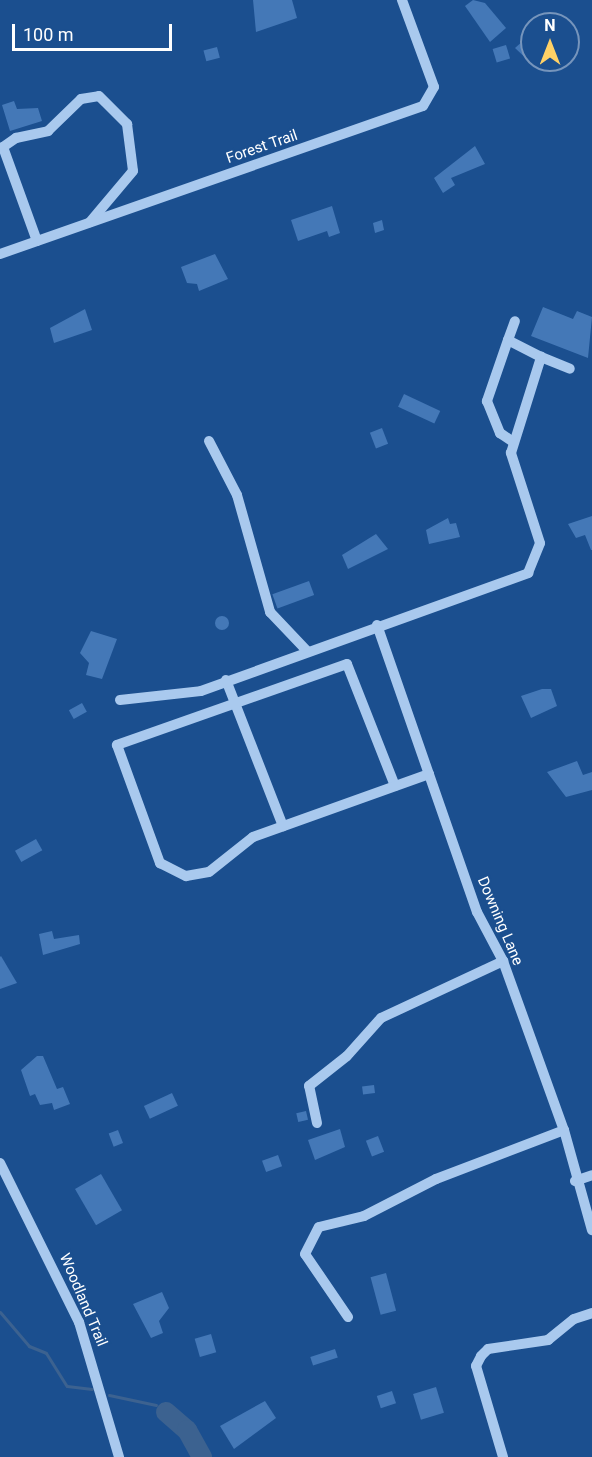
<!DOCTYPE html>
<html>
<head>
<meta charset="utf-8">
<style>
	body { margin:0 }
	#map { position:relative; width:592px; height:1457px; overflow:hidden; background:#1b4f8f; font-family:Roboto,sans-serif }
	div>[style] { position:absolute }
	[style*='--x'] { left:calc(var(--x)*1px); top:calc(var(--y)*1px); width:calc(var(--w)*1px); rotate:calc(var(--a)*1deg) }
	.stream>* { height:3px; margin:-1.5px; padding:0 1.5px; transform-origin:1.5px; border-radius:1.5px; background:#3c6290 }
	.river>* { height:20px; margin:-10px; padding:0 10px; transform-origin:10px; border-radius:10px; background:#3c6290 }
	.building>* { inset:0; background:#4478b7; transform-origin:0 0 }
	.round { border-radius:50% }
	.minor>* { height:10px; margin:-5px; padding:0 5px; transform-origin:5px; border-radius:5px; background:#a9c9ee }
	span { translate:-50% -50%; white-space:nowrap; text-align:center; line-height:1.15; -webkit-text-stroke:4.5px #1b4f8f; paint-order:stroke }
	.street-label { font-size:15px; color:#fff }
	.north { position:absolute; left:520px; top:12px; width:60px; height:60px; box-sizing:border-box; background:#1b4f8f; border:2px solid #7695bc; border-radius:50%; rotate:0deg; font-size:16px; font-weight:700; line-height:24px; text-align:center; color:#fff }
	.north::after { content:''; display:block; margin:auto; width:21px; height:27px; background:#ffd166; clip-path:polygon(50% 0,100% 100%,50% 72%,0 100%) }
	.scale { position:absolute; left:12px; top:24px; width:160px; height:27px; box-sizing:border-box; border:3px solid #fff; border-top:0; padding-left:8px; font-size:18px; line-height:21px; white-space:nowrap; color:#fff; -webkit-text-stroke:4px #1b4f8f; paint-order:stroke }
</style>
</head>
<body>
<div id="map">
	<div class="stream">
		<div style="--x:0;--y:1312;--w:45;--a:49.5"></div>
		<div style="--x:29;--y:1346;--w:18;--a:22"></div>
		<div style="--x:46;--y:1353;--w:39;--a:58"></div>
		<div style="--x:67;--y:1386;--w:25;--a:7"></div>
		<div style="--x:109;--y:1395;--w:48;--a:12"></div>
	</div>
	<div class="river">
		<div style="--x:166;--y:1412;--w:28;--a:41"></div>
		<div style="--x:187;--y:1430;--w:31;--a:61"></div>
	</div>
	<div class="building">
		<div style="clip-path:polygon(253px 0,292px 0,297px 18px,256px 32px)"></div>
		<div style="clip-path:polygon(473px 0,485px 3px,506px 28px,490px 42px,465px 6px)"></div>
		<div style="clip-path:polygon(532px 33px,532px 64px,515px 48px)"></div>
		<div style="left:506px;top:45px;width:14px;height:14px;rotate:73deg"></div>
		<div style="left:217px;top:47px;width:11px;height:14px;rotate:75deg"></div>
		<div style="clip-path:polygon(14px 101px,17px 109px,38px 108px,42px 121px,10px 131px,2px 105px)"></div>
		<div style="clip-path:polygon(475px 146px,485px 164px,451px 178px,455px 185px,443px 193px,434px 178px)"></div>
		<div style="clip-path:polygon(332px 206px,340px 233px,329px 237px,327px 231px,298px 241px,291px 220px)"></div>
		<div style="clip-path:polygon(382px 220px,384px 230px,375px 233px,373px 223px)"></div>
		<div style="clip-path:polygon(215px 254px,228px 279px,199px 291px,197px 284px,187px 283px,181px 267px)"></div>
		<div style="clip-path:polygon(543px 307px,573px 319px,577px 311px,592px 317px,588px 358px,531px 336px)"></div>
		<div style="clip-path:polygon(85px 309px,92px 330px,54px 343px,50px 328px)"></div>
		<div style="left:404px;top:394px;width:40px;height:14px;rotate:25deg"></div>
		<div style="left:382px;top:428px;width:17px;height:13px;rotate:69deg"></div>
		<div style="clip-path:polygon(592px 516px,592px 550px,591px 550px,585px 535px,576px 538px,568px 524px)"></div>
		<div style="clip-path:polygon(448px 518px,450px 524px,456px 523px,460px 537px,429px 544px,426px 530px)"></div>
		<div style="clip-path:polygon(376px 534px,388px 549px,348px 569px,342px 555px)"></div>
		<div style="left:309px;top:581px;width:15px;height:39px;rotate:70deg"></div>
		<div class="round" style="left:215px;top:616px;width:14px;height:14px"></div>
		<div style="clip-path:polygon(91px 631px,117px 639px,102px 679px,86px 675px,89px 663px,80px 653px)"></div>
		<div style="clip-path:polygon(542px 689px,551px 689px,557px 706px,531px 718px,521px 696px)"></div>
		<div style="left:82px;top:703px;width:10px;height:15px;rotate:61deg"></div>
		<div style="clip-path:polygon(577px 761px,583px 775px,592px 772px,592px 790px,566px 797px,547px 772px)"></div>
		<div style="left:36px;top:839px;width:13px;height:24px;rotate:61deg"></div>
		<div style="clip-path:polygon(52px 931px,54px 939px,79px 935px,80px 944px,43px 955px,39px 934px)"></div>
		<div style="clip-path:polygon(1px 956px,17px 983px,0 989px,0 957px)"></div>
		<div style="clip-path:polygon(37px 1056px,43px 1056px,57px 1089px,63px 1087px,70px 1104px,54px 1110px,52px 1103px,40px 1105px,35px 1094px,30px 1096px,21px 1070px)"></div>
		<div style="left:374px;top:1085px;width:8px;height:12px;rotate:83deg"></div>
		<div style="left:172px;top:1093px;width:14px;height:31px;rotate:65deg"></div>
		<div style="left:306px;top:1111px;width:9px;height:10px;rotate:77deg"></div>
		<div style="clip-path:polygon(340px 1129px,345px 1147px,315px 1160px,308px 1140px)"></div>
		<div style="left:118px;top:1130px;width:14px;height:10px;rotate:69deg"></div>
		<div style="left:378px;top:1136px;width:17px;height:13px;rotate:69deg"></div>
		<div style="left:278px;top:1155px;width:12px;height:17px;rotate:70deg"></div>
		<div style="left:101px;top:1174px;width:42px;height:30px;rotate:60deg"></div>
		<div style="left:386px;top:1273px;width:39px;height:16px;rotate:75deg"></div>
		<div style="clip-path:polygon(162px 1292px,169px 1308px,159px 1321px,163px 1333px,151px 1338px,133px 1304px)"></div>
		<div style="left:211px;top:1334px;width:19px;height:17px;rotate:74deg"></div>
		<div style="left:335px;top:1349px;width:9px;height:26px;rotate:72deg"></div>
		<div style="left:436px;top:1387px;width:27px;height:24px;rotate:73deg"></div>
		<div style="left:392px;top:1391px;width:13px;height:16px;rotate:72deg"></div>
		<div style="clip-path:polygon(265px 1401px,276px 1418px,234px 1449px,220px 1426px)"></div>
	</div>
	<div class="minor">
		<div style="--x:37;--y:241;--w:100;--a:-109.9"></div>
		<div style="--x:3;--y:147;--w:16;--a:-35"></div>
		<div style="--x:16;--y:138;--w:33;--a:-12"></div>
		<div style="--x:48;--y:131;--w:46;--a:-44.1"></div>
		<div style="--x:81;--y:99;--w:18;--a:-9"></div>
		<div style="--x:99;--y:96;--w:40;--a:45"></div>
		<div style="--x:127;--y:124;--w:47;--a:82.7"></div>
		<div style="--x:133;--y:171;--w:67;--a:130.1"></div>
		<div style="--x:0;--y:254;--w:448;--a:-19.3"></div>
		<div style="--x:423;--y:106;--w:22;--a:-60"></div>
		<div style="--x:434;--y:87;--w:93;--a:-110.2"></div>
		<div style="--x:508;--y:340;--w:20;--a:-70"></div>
		<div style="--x:541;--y:357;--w:31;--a:22"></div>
		<div style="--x:209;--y:441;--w:61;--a:62.6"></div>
		<div style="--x:237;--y:495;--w:122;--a:74.2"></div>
		<div style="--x:270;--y:612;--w:54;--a:46.5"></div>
		<div style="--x:377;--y:625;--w:304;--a:70.8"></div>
		<div style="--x:477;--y:912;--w:55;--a:62"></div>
		<div style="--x:503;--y:961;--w:180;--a:70.2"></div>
		<div style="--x:564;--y:1130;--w:104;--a:74.4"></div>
		<div style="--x:226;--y:680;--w:157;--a:68.7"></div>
		<div style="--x:120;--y:700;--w:81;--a:-6.3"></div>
		<div style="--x:201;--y:691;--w:348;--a:-19.8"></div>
		<div style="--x:528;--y:573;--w:32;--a:-68"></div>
		<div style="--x:540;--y:543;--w:95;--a:-107.9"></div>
		<div style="--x:511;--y:453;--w:101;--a:-72.6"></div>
		<div style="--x:541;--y:357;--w:37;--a:-153"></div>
		<div style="--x:508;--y:340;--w:65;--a:109"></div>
		<div style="--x:487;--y:401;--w:35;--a:68"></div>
		<div style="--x:500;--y:433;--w:14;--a:34"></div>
		<div style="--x:395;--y:786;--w:131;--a:-111.5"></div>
		<div style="--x:347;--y:664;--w:244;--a:160.6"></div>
		<div style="--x:117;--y:745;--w:126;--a:70"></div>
		<div style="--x:160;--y:863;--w:29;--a:27"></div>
		<div style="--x:186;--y:876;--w:23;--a:-10"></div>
		<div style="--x:209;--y:872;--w:56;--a:-38.5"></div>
		<div style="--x:253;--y:837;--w:187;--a:-19.7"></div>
		<div style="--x:317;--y:1123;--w:38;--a:-102"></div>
		<div style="--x:309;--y:1086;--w:48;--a:-38.3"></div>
		<div style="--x:347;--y:1056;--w:51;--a:-48.2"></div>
		<div style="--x:381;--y:1018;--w:135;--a:-25"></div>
		<div style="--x:0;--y:1163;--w:178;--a:63.6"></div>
		<div style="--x:79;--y:1322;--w:141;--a:73.5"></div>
		<div style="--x:575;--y:1181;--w:18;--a:-19"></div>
		<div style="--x:348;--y:1317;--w:76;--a:-124.3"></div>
		<div style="--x:305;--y:1254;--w:30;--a:-63"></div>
		<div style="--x:319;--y:1227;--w:46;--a:-13.7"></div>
		<div style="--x:364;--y:1216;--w:81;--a:-27.2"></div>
		<div style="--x:436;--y:1179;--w:137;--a:-20.9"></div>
		<div style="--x:503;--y:1457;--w:95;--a:-106.5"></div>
		<div style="--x:476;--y:1366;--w:11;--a:-63"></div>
		<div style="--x:481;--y:1356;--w:10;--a:-45"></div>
		<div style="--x:488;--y:1349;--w:61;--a:-8.5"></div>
		<div style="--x:548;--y:1340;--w:33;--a:-39"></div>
		<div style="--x:574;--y:1319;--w:19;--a:-18"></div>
	</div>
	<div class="street-label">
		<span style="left:262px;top:147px;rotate:-19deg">Forest Trail</span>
		<span style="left:500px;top:921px;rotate:67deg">Downing Lane</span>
		<span style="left:83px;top:1300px;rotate:67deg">Woodland Trail</span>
	</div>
	<div class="north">N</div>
	<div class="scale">100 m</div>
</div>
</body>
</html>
